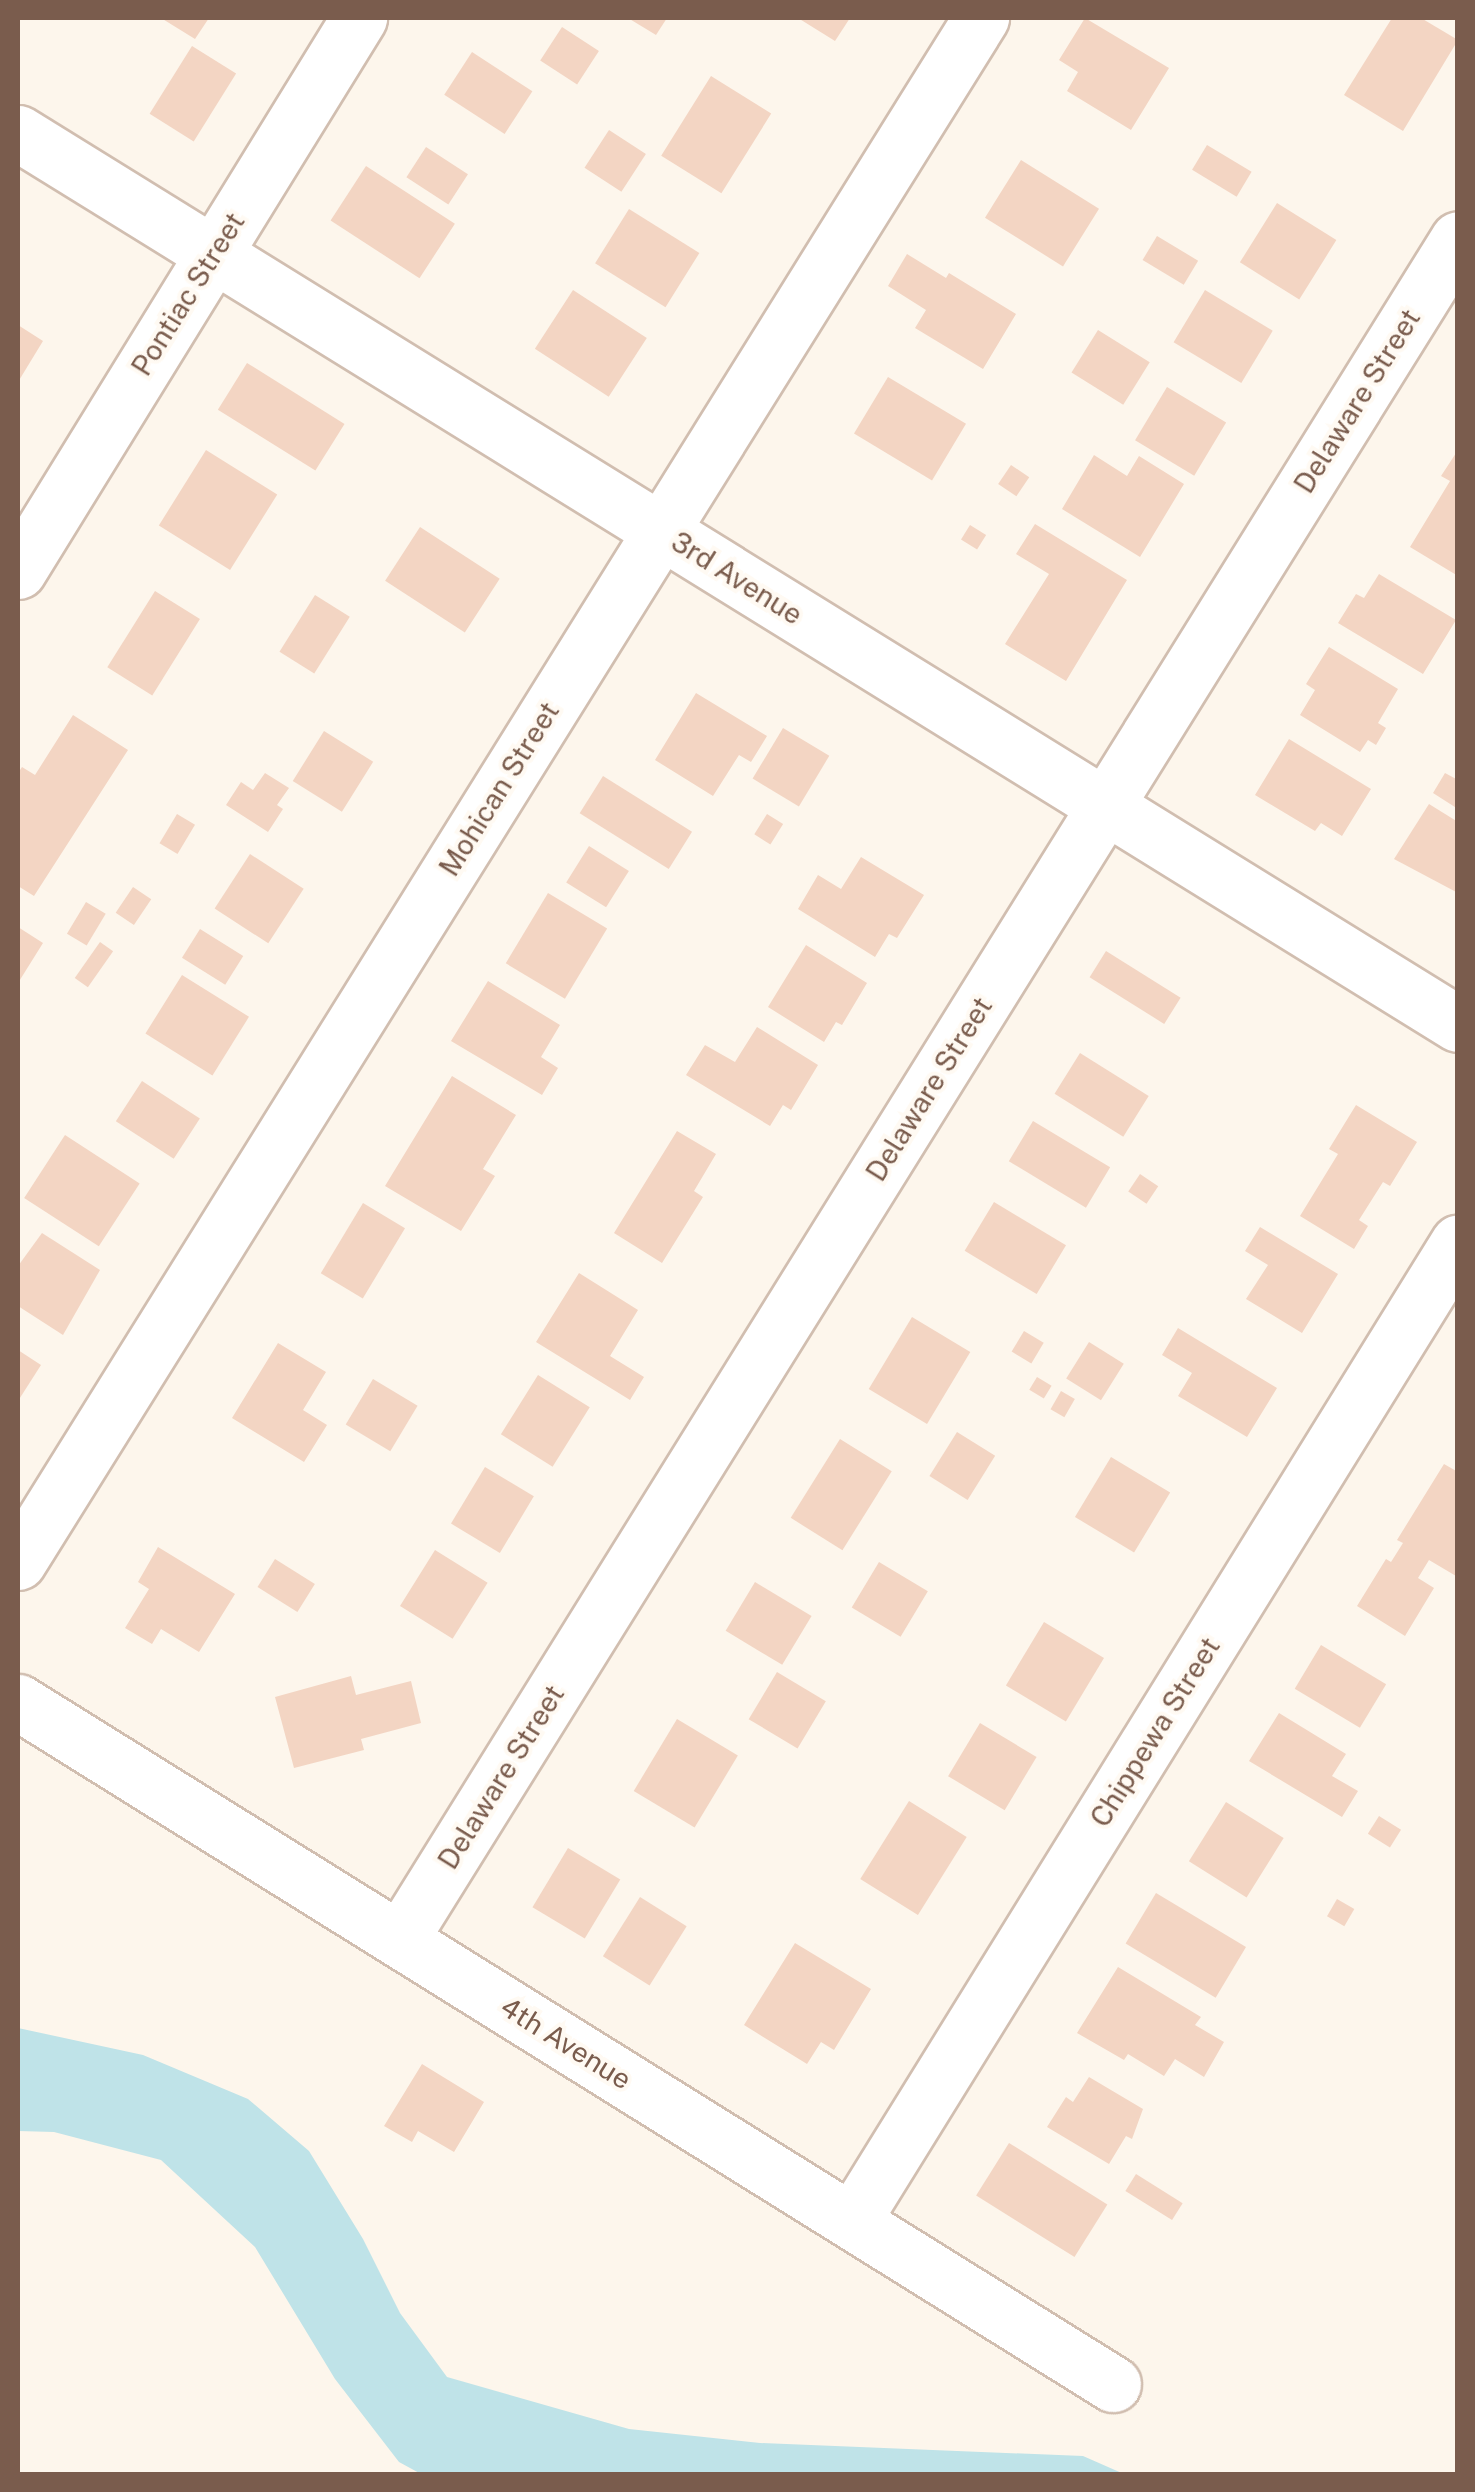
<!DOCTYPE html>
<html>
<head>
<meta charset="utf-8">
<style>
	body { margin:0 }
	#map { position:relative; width:1475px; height:2492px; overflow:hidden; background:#fdf6ec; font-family:"Public Sans",sans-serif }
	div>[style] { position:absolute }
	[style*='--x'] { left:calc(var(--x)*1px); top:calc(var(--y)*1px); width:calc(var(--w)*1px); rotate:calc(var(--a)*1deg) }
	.water>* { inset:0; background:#bfe3e8 }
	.building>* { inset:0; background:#f3d5c3; transform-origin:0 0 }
	.roads { filter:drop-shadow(2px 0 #d1beb0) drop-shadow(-2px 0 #d1beb0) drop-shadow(0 2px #d1beb0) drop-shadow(0 -2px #d1beb0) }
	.minor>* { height:55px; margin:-27.5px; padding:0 27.5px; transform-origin:27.5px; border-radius:27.5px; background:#fff }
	span { translate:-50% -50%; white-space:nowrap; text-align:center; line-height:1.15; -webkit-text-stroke:8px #fffaf3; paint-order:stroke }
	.street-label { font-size:28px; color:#7a5c4d }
	.frame { position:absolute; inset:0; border:20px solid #7a5c4d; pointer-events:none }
</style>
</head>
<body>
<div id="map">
	<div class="water">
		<div style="clip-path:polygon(18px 2028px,143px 2055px,248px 2099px,309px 2151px,363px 2239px,400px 2313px,447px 2377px,629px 2429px,760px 2443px,1083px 2456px,1124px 2474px,421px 2474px,399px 2462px,335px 2379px,255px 2247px,161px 2160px,54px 2132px,18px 2131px)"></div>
	</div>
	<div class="building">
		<div style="clip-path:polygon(161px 18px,209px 18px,195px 39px)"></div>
		<div style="clip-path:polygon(628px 18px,667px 18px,656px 35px)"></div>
		<div style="clip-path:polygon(798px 18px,850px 18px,835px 41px)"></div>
		<div style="clip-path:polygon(1085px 18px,1169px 68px,1131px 130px,1067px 91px,1078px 72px,1059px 60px)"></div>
		<div style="clip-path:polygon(1392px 18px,1421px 18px,1458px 40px,1403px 131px,1344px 95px)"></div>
		<div style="left:562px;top:27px;width:44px;height:40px;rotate:33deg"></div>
		<div style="left:192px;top:46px;width:52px;height:80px;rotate:32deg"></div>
		<div style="left:472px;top:52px;width:72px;height:51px;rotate:33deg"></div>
		<div style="left:711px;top:76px;width:71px;height:94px;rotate:32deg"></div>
		<div style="left:609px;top:130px;width:44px;height:45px;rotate:33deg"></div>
		<div style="left:1207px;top:145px;width:52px;height:29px;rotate:31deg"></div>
		<div style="left:426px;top:147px;width:50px;height:36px;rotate:33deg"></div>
		<div style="left:1021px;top:160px;width:92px;height:68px;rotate:32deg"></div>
		<div style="left:366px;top:166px;width:106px;height:65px;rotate:33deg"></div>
		<div style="left:1277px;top:203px;width:70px;height:70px;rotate:32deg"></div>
		<div style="left:629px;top:209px;width:83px;height:64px;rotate:32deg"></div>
		<div style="left:1157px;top:236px;width:48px;height:28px;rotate:31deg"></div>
		<div style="clip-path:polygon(907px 254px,946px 278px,949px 273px,1016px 314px,983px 369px,915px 328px,926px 310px,888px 286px)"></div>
		<div style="left:573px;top:290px;width:88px;height:70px;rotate:33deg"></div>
		<div style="left:1205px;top:290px;width:79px;height:61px;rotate:31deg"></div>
		<div style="clip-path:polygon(18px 325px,43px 341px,18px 382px)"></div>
		<div style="left:1098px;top:330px;width:61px;height:50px;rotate:32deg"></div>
		<div style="left:247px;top:363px;width:115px;height:55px;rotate:32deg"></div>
		<div style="left:888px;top:377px;width:91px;height:66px;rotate:31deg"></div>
		<div style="left:1167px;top:387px;width:69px;height:62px;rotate:31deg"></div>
		<div style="left:206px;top:450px;width:84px;height:89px;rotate:32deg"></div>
		<div style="clip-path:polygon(1458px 450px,1458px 576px,1410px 547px,1450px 481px,1441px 476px)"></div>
		<div style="clip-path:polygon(1094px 455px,1127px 476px,1139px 456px,1184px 484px,1140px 557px,1062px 509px)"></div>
		<div style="left:1011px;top:465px;width:22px;height:23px;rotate:34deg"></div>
		<div style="clip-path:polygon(1035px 524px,1127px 580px,1066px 681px,1005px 644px,1049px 574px,1016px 554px)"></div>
		<div style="left:970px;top:525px;width:19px;height:17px;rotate:32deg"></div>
		<div style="left:420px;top:527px;width:95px;height:64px;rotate:33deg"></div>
		<div style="clip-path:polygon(1379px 574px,1456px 620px,1423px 674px,1338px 623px,1356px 594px,1364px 598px)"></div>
		<div style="left:155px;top:591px;width:53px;height:90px;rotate:32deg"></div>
		<div style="left:315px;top:595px;width:41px;height:67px;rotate:32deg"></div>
		<div style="clip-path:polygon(1329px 647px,1398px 689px,1378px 723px,1386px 728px,1376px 745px,1368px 740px,1360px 752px,1300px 715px,1315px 690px,1306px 684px)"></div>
		<div style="clip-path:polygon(696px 693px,767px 736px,751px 762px,739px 755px,713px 796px,655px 760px)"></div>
		<div style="clip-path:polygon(73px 715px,128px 750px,34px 896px,18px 886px,18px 773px,22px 767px,35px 775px)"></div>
		<div style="left:783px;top:728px;width:54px;height:59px;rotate:31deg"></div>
		<div style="left:324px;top:731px;width:58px;height:59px;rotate:32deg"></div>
		<div style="clip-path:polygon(1289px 739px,1371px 789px,1342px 836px,1321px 823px,1315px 831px,1255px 795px)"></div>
		<div style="clip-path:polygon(265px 773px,289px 788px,277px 805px,283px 809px,268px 832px,226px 805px,241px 782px,253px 790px)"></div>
		<div style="clip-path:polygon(1445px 773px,1458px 780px,1458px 809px,1433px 793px)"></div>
		<div style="left:603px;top:776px;width:105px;height:44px;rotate:32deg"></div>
		<div style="clip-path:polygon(1429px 804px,1458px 822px,1458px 893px,1394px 859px)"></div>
		<div style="left:177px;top:814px;width:21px;height:34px;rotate:31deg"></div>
		<div style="left:767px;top:814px;width:19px;height:24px;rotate:32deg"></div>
		<div style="left:589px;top:846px;width:47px;height:43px;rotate:32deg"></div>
		<div style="left:250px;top:854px;width:64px;height:65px;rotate:33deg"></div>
		<div style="clip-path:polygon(861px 857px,924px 895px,897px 938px,889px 934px,875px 957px,798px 909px,818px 875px,841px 889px)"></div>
		<div style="left:133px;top:887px;width:22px;height:31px;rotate:34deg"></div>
		<div style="left:548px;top:893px;width:69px;height:82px;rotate:31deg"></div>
		<div style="left:86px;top:902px;width:23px;height:37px;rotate:31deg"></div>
		<div style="clip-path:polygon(18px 927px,43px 943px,18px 983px)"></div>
		<div style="left:200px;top:929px;width:51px;height:34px;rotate:32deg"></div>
		<div style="left:100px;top:942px;width:16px;height:44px;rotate:35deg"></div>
		<div style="clip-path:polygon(806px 945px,867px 983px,842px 1025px,836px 1022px,824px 1042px,768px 1007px)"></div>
		<div style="left:1106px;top:951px;width:88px;height:31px;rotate:32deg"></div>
		<div style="left:182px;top:975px;width:79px;height:69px;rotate:32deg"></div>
		<div style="clip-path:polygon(488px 981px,560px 1025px,541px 1057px,558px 1068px,542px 1095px,451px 1041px)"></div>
		<div style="clip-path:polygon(757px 1027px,818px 1065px,791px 1110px,783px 1105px,770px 1126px,686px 1075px,705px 1045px,735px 1062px)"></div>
		<div style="left:1080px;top:1053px;width:81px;height:48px;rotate:32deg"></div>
		<div style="clip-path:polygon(452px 1076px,516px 1115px,483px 1169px,495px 1176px,461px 1231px,385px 1186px)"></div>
		<div style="left:142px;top:1081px;width:69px;height:48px;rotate:33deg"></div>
		<div style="clip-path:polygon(1356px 1105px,1417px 1142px,1390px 1186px,1383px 1182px,1359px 1220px,1368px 1226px,1354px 1249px,1300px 1216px,1338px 1154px,1329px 1149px)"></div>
		<div style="left:1033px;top:1121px;width:90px;height:47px;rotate:31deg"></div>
		<div style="clip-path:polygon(677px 1131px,716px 1154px,694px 1191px,703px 1197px,662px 1263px,614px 1233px)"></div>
		<div style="left:65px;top:1135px;width:89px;height:75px;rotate:33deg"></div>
		<div style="left:1140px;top:1174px;width:22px;height:21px;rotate:34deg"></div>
		<div style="left:994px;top:1202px;width:84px;height:57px;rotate:31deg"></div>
		<div style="left:363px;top:1203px;width:49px;height:82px;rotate:31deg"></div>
		<div style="clip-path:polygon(1260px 1227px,1338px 1274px,1302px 1333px,1246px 1299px,1268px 1265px,1245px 1251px)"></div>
		<div style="clip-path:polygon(42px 1233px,100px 1270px,63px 1335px,18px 1306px,18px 1266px)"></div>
		<div style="clip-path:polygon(579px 1273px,638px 1310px,610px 1356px,644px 1377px,630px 1400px,536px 1342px)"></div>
		<div style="left:912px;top:1317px;width:68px;height:84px;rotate:31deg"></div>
		<div style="clip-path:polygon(1178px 1328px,1277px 1388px,1247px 1437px,1178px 1396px,1192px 1373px,1162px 1355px)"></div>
		<div style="left:1024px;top:1331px;width:23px;height:24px;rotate:31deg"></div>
		<div style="left:1089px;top:1342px;width:41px;height:43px;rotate:32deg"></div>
		<div style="clip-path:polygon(278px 1343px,326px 1372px,303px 1410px,327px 1425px,304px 1462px,232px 1418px)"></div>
		<div style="clip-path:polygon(18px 1350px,41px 1365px,18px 1401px)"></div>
		<div style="left:538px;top:1375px;width:61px;height:70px;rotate:32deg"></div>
		<div style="left:1037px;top:1377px;width:17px;height:15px;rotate:31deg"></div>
		<div style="left:373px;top:1379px;width:52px;height:53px;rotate:31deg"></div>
		<div style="left:1061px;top:1391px;width:16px;height:21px;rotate:30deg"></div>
		<div style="left:957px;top:1432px;width:45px;height:52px;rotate:32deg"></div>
		<div style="left:840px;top:1439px;width:61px;height:93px;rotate:32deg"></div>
		<div style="left:1111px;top:1457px;width:69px;height:70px;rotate:31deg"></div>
		<div style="clip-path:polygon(1444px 1464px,1458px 1472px,1458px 1573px,1456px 1576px,1429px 1560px,1418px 1578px,1434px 1588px,1405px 1636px,1357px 1606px,1386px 1559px,1391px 1562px,1403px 1543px,1397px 1540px)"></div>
		<div style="left:485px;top:1467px;width:57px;height:66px;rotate:31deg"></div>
		<div style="clip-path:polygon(158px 1547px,235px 1594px,199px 1652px,161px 1629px,152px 1644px,125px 1628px,149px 1589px,138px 1582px)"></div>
		<div style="left:435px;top:1550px;width:62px;height:66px;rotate:32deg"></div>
		<div style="left:275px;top:1559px;width:47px;height:33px;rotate:32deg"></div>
		<div style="left:879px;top:1562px;width:57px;height:53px;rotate:31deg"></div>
		<div style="left:755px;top:1582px;width:66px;height:57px;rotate:31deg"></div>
		<div style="left:1044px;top:1622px;width:70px;height:74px;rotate:31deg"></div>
		<div style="left:1321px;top:1645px;width:76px;height:51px;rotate:31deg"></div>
		<div style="left:777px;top:1672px;width:57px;height:55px;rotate:31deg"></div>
		<div style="clip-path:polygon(351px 1676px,356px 1695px,411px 1681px,421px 1723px,361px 1739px,364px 1750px,294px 1768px,275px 1697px)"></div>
		<div style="clip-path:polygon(1279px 1713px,1346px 1754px,1332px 1776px,1358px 1791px,1342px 1817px,1249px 1761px)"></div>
		<div style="left:677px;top:1719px;width:71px;height:84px;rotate:31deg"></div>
		<div style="left:980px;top:1723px;width:66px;height:62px;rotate:31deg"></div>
		<div style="left:909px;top:1801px;width:68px;height:92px;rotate:32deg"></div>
		<div style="left:1226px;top:1802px;width:68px;height:70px;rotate:32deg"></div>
		<div style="left:1379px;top:1816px;width:26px;height:21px;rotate:32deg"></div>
		<div style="left:568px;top:1848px;width:61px;height:69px;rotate:31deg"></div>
		<div style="left:1156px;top:1893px;width:105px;height:59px;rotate:31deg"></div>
		<div style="left:640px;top:1897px;width:55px;height:70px;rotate:32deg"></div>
		<div style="left:1337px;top:1899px;width:20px;height:20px;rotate:30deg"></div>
		<div style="clip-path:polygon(795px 1943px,871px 1989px,834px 2050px,821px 2042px,807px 2064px,744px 2025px)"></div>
		<div style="clip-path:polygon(1118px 1967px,1201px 2017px,1195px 2025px,1224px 2042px,1204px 2077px,1175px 2059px,1164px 2076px,1128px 2054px,1124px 2060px,1077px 2033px)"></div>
		<div style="clip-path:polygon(422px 2064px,484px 2102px,454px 2152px,418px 2131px,412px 2142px,384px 2126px)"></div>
		<div style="clip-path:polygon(1089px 2077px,1143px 2109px,1132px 2139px,1126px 2136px,1109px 2164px,1047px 2127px,1066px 2097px,1073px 2102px)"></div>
		<div style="left:1009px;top:2143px;width:116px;height:62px;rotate:32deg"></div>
		<div style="left:1136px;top:2174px;width:55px;height:20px;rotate:32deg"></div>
	</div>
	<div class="roads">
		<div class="minor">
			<div style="--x:18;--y:133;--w:1693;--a:31.75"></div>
			<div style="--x:18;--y:571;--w:650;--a:-58.34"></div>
			<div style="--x:18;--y:1562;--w:1820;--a:-58.05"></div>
			<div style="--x:18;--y:1702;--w:1290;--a:31.92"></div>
			<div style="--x:400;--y:1939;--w:2002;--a:-58.1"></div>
			<div style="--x:852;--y:2221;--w:1151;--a:-58.22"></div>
		</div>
	</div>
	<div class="street-label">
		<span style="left:188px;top:294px;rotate:-58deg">Pontiac Street</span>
		<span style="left:1357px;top:401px;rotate:-58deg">Delaware Street</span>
		<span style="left:737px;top:578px;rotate:32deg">3rd Avenue</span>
		<span style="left:499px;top:789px;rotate:-58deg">Mohican Street</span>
		<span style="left:929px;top:1089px;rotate:-58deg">Delaware Street</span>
		<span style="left:1155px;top:1732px;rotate:-58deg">Chippewa Street</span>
		<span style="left:501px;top:1777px;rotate:-58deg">Delaware Street</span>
		<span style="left:566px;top:2043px;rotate:32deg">4th Avenue</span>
	</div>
	<div class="frame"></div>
</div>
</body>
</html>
